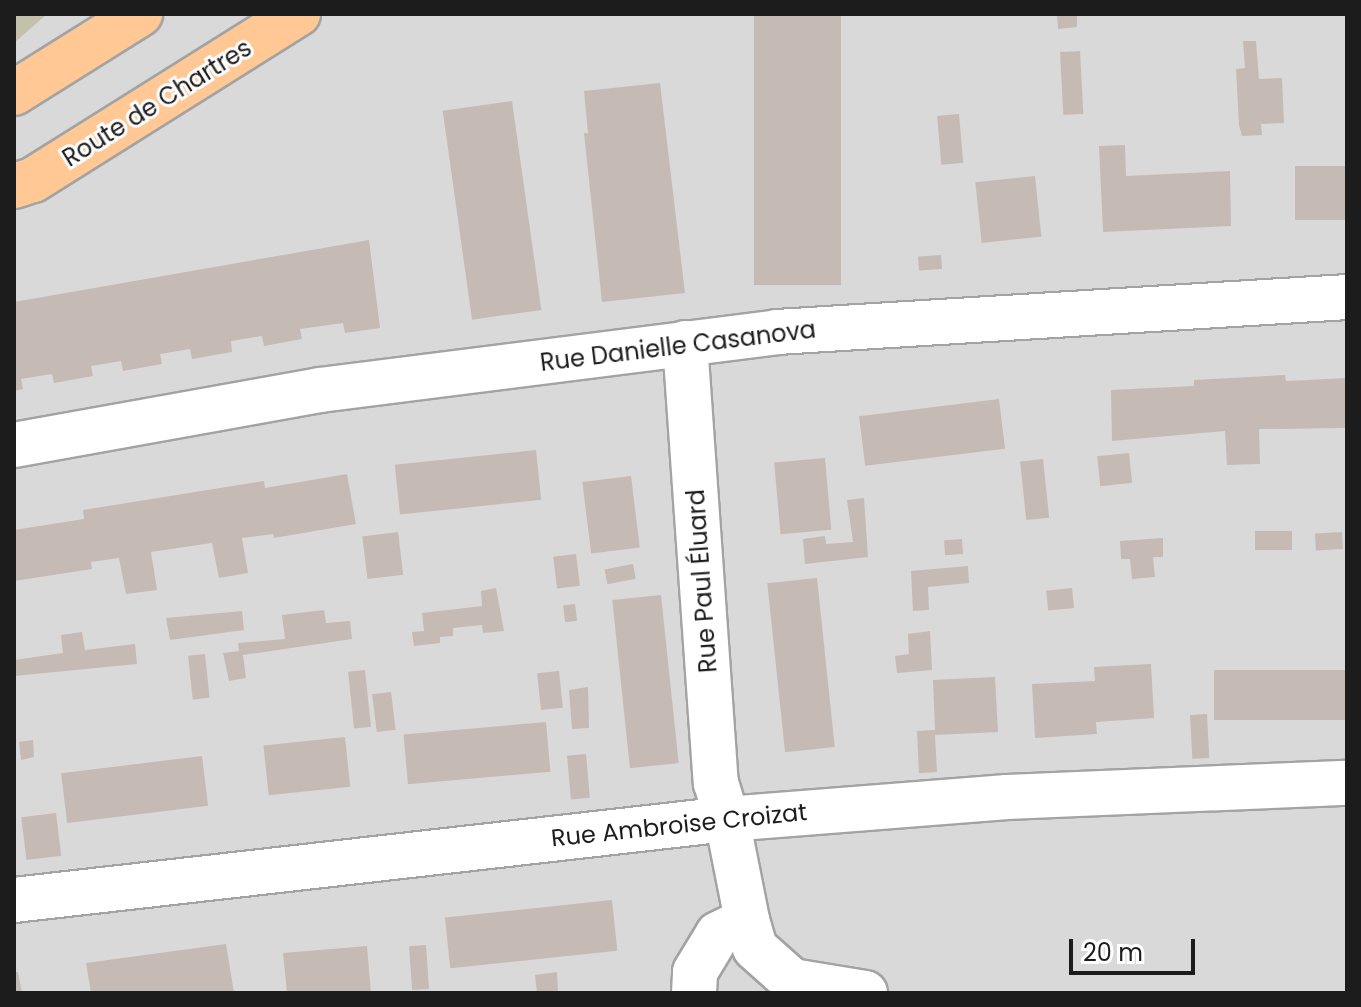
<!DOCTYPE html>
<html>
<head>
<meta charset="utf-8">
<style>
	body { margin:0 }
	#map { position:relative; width:1361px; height:1007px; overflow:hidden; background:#eee9e1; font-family:Poppins,sans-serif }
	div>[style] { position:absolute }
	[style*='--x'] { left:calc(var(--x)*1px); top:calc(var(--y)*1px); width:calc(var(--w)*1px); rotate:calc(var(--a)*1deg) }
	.residential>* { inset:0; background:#dad9d9; transform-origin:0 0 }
	.construction>* { inset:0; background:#c3c1ac }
	.building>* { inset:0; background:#c6bab4; transform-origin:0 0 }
	.roads { filter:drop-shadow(2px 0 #a3a3a3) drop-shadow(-2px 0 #a3a3a3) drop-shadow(0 2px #a3a3a3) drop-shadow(0 -2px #a3a3a3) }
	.minor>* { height:44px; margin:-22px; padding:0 22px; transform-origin:22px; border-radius:22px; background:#fff }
	.major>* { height:44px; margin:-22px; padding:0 22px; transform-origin:22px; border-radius:22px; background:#ffc895 }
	span { translate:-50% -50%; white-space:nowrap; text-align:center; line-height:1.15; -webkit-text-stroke:6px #fff; paint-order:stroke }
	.street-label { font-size:24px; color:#1c1c1c }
	.frame { position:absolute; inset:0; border:16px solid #1c1c1c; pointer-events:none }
	.scale { position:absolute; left:1069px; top:939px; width:126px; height:36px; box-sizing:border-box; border:4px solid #1c1c1c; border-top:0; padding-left:10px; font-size:24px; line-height:28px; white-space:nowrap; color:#1c1c1c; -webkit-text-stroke:6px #fff; paint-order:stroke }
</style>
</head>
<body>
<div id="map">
	<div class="residential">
		<div style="left:14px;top:14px;width:1333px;height:979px"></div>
	</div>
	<div class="construction">
		<div style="clip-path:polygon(14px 14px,47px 14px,14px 43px)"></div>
	</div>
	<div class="building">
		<div style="left:754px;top:14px;width:87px;height:271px"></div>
		<div style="clip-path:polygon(1057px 14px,1077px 14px,1077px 27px,1058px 29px)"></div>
		<div style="clip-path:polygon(1243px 41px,1256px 41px,1259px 79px,1282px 78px,1284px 123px,1261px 124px,1262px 135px,1242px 136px,1239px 125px,1236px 69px,1245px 68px)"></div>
		<div style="left:1080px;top:51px;width:63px;height:20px;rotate:87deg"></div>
		<div style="clip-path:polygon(660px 83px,685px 293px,602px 302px,584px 133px,588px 133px,584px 91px)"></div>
		<div style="left:512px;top:101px;width:211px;height:70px;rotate:82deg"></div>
		<div style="left:959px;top:114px;width:49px;height:22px;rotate:85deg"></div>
		<div style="clip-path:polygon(1125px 145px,1126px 176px,1230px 171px,1231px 226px,1103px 232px,1099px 146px)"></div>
		<div style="left:1347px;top:166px;width:54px;height:52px;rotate:90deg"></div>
		<div style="left:1035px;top:176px;width:61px;height:60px;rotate:84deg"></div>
		<div style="clip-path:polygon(369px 240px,380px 328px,345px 333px,343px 323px,300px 329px,302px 339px,264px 346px,262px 336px,231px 341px,232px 352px,192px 359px,190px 349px,160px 354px,162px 364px,123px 371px,121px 361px,91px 366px,93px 376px,54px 383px,52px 374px,21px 379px,23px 389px,14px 391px,14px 302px)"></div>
		<div style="left:941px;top:255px;width:14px;height:23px;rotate:86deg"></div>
		<div style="clip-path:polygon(1285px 375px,1286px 381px,1347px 378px,1347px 428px,1259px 429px,1260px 464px,1227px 465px,1225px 431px,1112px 441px,1111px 390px,1194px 386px,1194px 380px)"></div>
		<div style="left:999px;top:399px;width:50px;height:141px;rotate:83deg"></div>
		<div style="left:536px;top:450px;width:50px;height:142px;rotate:84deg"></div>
		<div style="left:1129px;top:453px;width:30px;height:32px;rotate:84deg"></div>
		<div style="left:825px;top:458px;width:72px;height:51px;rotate:85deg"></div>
		<div style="left:1043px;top:459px;width:59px;height:23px;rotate:84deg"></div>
		<div style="clip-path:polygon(347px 474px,356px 524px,274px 538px,273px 534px,242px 538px,248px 573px,219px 578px,212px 543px,151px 552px,157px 590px,126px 594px,119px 558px,91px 562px,92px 569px,14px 581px,14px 530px,84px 519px,83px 510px,264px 481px,265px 488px)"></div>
		<div style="left:631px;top:476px;width:72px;height:49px;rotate:83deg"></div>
		<div style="clip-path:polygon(864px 498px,868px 557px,805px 564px,803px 539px,825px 536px,826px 544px,853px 542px,847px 500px)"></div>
		<div style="left:1292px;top:531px;width:19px;height:37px;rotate:90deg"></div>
		<div style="left:398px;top:532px;width:43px;height:36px;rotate:83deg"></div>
		<div style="left:1342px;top:532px;width:17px;height:27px;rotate:87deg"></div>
		<div style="clip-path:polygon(1163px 538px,1163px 557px,1153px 557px,1155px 577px,1132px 579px,1130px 559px,1121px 559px,1120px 541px)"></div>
		<div style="left:962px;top:539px;width:15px;height:18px;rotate:86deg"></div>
		<div style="left:576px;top:554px;width:32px;height:23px;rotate:83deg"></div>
		<div style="left:633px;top:564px;width:15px;height:29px;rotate:79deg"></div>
		<div style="clip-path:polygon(968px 566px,969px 583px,928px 587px,929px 610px,913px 611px,911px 571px)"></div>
		<div style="left:817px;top:578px;width:170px;height:50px;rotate:84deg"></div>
		<div style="clip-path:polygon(496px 588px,504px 631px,483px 633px,482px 625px,453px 628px,453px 636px,440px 637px,440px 643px,414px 646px,412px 632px,424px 631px,422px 613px,482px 606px,481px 591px)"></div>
		<div style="left:1072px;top:588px;width:20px;height:26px;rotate:84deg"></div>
		<div style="left:661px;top:595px;width:169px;height:49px;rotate:84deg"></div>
		<div style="left:575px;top:604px;width:17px;height:12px;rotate:83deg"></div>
		<div style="clip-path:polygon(324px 610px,326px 623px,350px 621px,352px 639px,243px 655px,246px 678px,229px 681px,223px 653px,239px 651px,238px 643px,285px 639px,282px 615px)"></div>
		<div style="clip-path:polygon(242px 611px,244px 630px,170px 640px,166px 618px)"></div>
		<div style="clip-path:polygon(930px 631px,932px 670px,897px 673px,895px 656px,909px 654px,908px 634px)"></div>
		<div style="clip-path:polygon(82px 632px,85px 650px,135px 644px,137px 664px,14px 676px,14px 660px,63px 653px,61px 635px)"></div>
		<div style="left:205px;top:654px;width:44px;height:17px;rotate:84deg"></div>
		<div style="clip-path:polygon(1151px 664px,1154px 718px,1096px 722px,1097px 734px,1035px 738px,1032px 684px,1095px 681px,1094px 667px)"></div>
		<div style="left:365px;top:670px;width:57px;height:17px;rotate:84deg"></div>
		<div style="left:1347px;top:670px;width:50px;height:133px;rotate:90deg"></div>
		<div style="left:559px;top:671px;width:37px;height:22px;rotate:84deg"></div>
		<div style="clip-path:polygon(995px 677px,998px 732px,935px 735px,937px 772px,919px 773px,917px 731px,935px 730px,933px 680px)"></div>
		<div style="clip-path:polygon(588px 687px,589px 728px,572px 729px,569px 690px)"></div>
		<div style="left:391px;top:692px;width:38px;height:19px;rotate:83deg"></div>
		<div style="left:1207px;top:714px;width:44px;height:17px;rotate:87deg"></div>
		<div style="left:546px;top:722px;width:50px;height:143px;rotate:85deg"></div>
		<div style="left:345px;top:737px;width:50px;height:82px;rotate:84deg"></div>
		<div style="clip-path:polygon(33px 740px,34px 757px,21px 760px,19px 742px)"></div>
		<div style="left:586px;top:754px;width:44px;height:19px;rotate:85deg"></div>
		<div style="left:202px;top:756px;width:50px;height:142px;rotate:83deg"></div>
		<div style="left:56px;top:813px;width:43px;height:35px;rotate:83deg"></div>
		<div style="left:612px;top:900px;width:51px;height:168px;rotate:84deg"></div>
		<div style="clip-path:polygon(226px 944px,234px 993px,91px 993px,86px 963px)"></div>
		<div style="left:426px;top:945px;width:44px;height:17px;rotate:86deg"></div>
		<div style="clip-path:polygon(367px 946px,371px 993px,287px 993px,283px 953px)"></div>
		<div style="clip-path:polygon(14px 972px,18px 972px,22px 993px,14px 993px)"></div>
		<div style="clip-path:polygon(557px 972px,558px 993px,537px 993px,535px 975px)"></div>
	</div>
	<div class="roads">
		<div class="minor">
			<div style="--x:685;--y:343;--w:441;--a:86"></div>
			<div style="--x:716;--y:783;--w:38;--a:73"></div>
			<div style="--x:727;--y:819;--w:103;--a:78.8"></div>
			<div style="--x:747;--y:920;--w:29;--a:74"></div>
			<div style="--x:755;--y:948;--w:50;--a:41.7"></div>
			<div style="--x:792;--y:981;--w:74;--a:9.3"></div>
			<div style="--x:14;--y:445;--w:311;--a:-10.2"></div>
			<div style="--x:320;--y:390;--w:461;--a:-7.2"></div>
			<div style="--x:777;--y:332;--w:571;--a:-3.51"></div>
			<div style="--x:14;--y:900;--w:718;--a:-6.48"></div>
			<div style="--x:727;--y:819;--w:281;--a:-4.5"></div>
			<div style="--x:1007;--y:797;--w:340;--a:-2.4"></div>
			<div style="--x:694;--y:993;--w:21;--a:-87"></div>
			<div style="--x:695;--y:972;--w:44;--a:-58.8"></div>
			<div style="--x:718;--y:934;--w:32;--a:-26"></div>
		</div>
		<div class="major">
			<div style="--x:14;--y:93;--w:149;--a:-32.1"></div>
			<div style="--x:14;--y:186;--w:20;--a:-18"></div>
			<div style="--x:33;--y:180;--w:313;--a:-32.1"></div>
		</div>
	</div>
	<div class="street-label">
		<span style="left:157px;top:103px;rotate:-32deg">Route de Chartres</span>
		<span style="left:678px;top:346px;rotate:-7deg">Rue Danielle Casanova</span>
		<span style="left:702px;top:581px;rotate:-94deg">Rue Paul Éluard</span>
		<span style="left:679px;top:825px;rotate:-6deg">Rue Ambroise Croizat</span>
	</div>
	<div class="frame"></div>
	<div class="scale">20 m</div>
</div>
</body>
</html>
